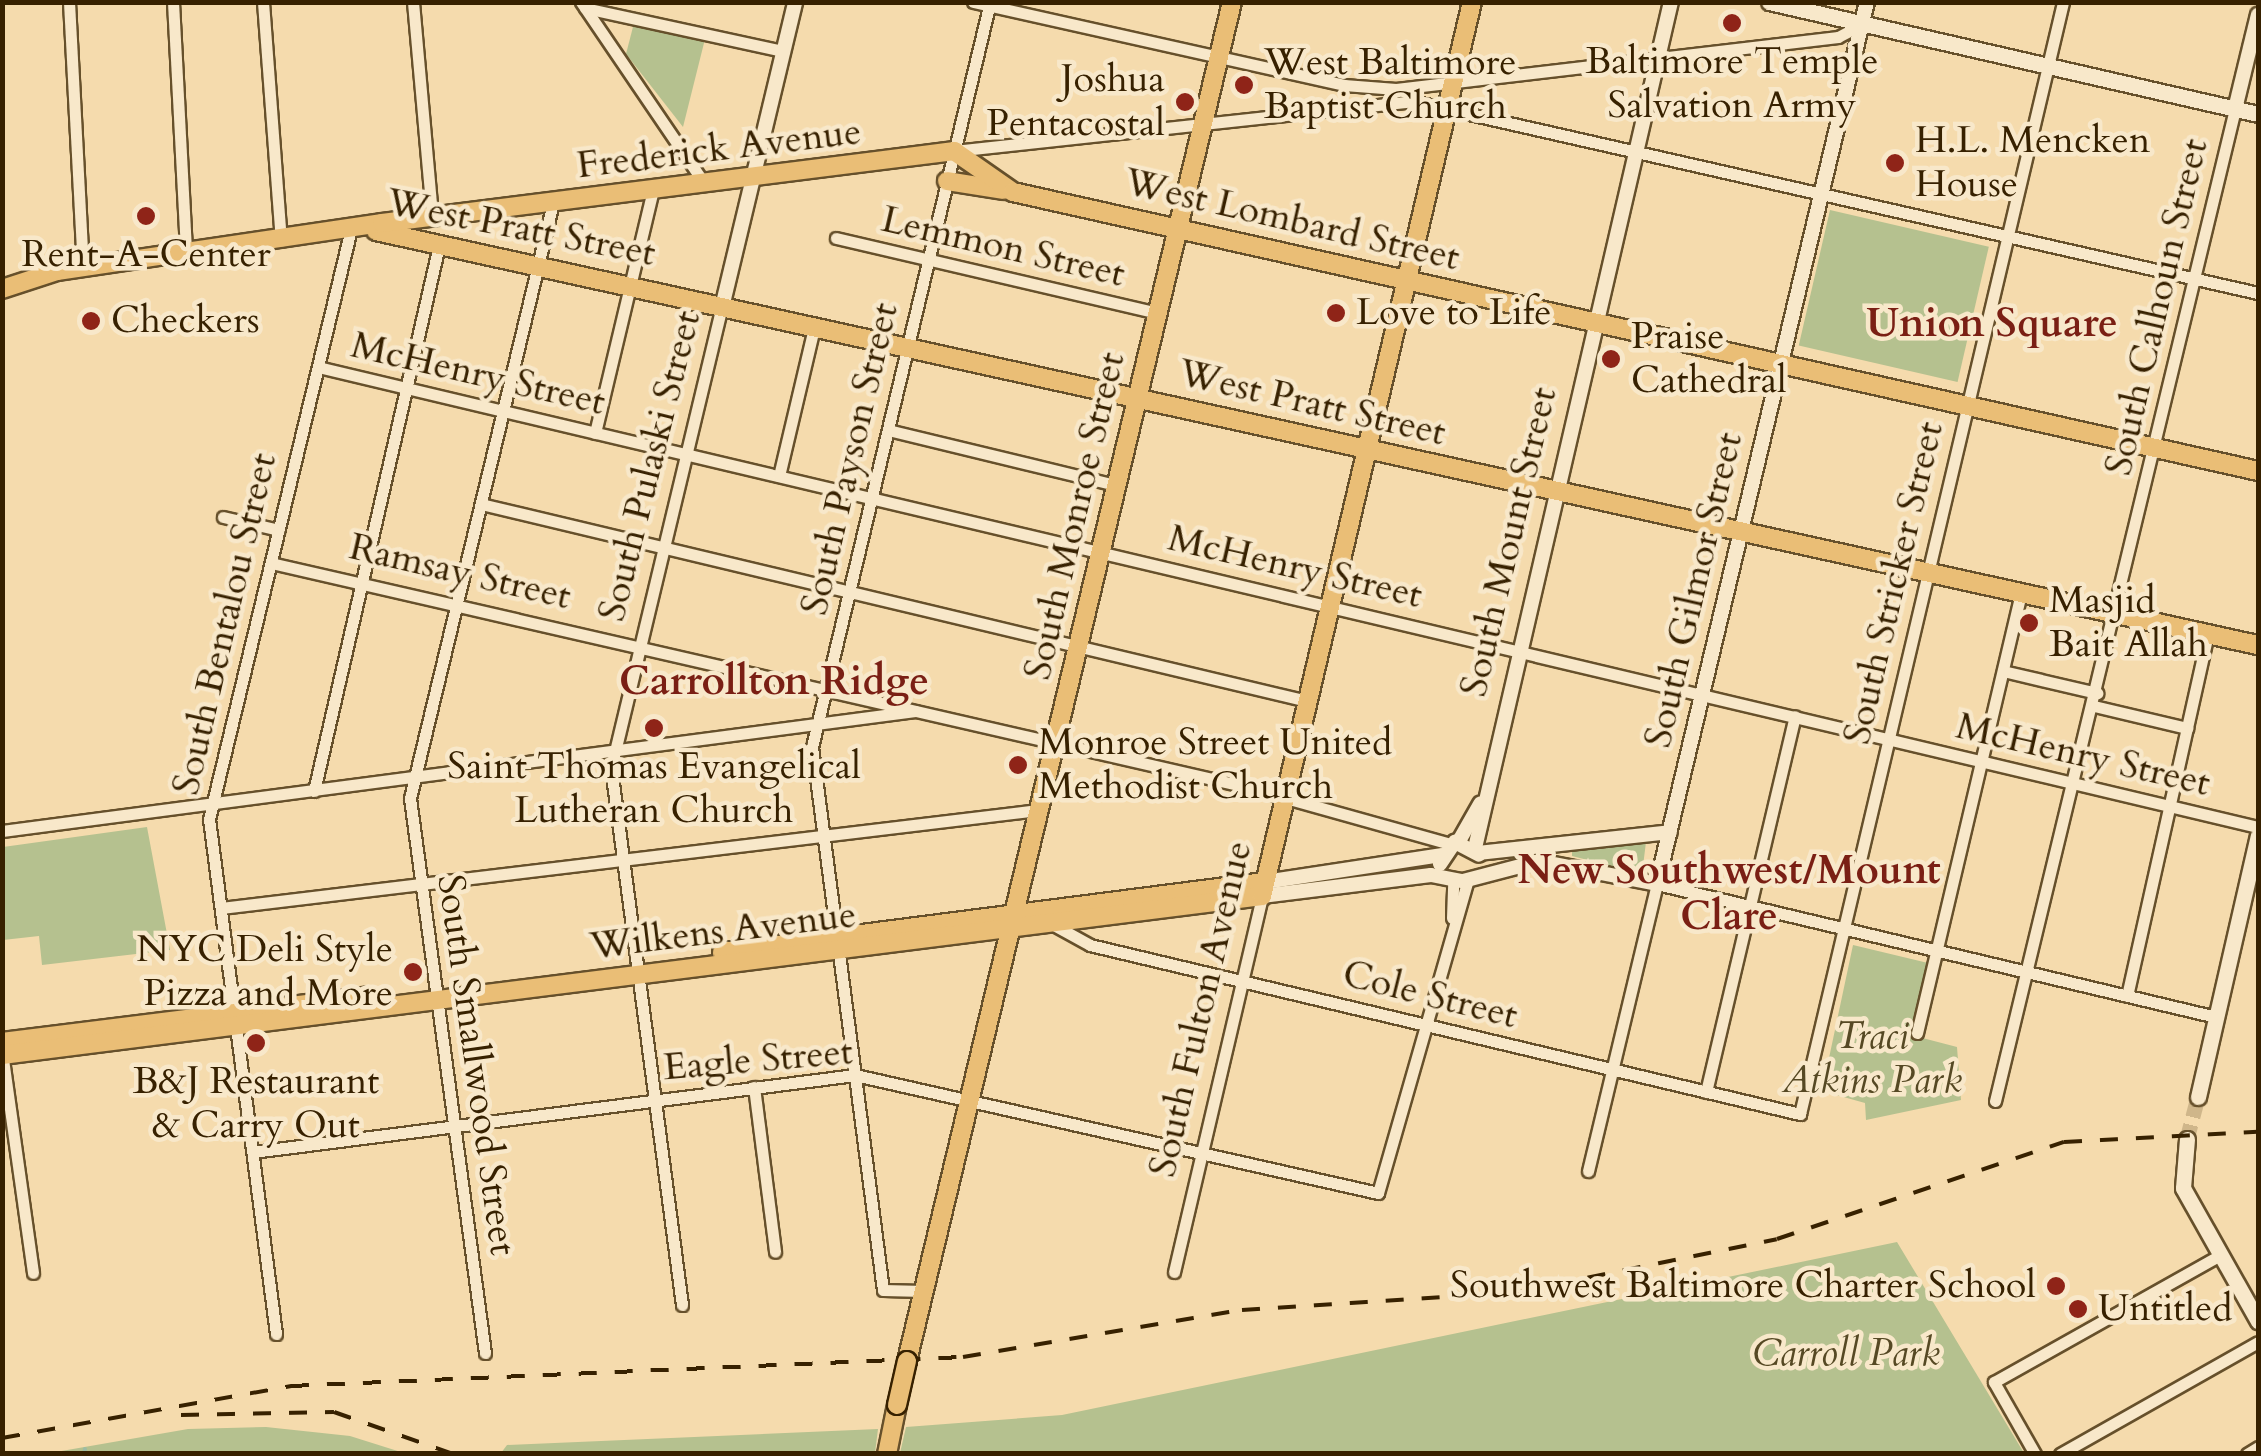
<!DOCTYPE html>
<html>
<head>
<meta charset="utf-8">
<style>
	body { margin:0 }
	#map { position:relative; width:2261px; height:1456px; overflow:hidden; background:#f5dbad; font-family:Cardo,serif }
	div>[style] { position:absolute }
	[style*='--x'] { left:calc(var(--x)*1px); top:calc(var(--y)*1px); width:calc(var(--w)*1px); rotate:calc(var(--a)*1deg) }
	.green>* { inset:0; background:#b5c18f; transform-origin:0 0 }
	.stream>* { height:4px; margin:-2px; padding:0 2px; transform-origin:2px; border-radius:2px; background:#9dbca5 }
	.secondary-tunnel>* { height:15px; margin-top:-7.5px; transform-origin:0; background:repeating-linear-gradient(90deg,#cfb68a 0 15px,transparent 0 23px) }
	.roads { filter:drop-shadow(2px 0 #66502b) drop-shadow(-2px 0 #66502b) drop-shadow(0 2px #66502b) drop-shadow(0 -2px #66502b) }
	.minor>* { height:11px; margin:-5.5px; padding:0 5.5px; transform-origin:5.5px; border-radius:5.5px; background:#f8e8ca }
	.tertiary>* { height:14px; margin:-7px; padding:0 7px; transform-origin:7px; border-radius:7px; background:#f8e8ca }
	.secondary>* { height:15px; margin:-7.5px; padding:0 7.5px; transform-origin:7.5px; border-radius:7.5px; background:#f8e8ca }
	.primary>* { height:18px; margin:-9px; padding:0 9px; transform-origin:9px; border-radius:9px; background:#eabe76 }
	.rail>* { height:4px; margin-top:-2px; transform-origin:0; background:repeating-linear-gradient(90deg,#372100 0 18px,transparent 0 36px) }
	.bridges { filter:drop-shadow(2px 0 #372100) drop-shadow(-2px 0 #372100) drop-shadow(0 2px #372100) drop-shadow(0 -2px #372100) }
	.primary-bridge>* { height:18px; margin:-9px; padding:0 9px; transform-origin:9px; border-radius:9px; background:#eabe76 }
	.dots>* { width:28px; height:28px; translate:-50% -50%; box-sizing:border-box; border:5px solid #f8e8ca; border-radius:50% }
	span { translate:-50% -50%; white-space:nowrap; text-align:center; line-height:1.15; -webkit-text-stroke:9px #f8e8ca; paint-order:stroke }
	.poi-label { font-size:38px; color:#372100 }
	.left { translate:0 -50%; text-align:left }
	.right { translate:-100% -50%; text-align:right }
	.street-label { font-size:38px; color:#372100 }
	.park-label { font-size:38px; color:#564924; font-style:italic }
	.neighbourhood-label { font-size:40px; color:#7a1f14; font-weight:700 }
	.frame { position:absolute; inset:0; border:5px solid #372100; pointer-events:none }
</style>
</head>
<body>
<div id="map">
	<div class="green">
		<div style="clip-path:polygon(634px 23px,705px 39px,683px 127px,626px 54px)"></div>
		<div style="left:1830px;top:210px;width:163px;height:139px;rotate:13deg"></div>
		<div style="clip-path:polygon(147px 827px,170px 950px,42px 965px,39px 936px,3px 940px,3px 847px)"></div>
		<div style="clip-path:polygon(1646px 842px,1642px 874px,1572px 856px,1572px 847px)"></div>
		<div style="clip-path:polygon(1853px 945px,1928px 963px,1911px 1035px,1957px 1047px,1961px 1100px,1866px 1120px,1865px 1103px,1822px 1091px)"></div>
		<div style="clip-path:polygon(1897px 1242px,2024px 1453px,900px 1453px,906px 1427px,1062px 1415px)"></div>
		<div style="clip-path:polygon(266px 1427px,350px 1436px,404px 1453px,50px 1453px,188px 1429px)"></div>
		<div style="clip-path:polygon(878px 1429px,875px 1453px,501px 1453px,507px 1445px)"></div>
	</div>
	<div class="stream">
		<div style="--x:84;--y:1454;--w:5;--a:-79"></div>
	</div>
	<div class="secondary-tunnel">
		<div style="--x:2187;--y:1139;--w:43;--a:-75.3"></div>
	</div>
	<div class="roads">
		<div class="minor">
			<div style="--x:69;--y:2;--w:264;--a:87"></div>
			<div style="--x:173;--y:2;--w:251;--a:87"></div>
			<div style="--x:263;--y:2;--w:239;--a:85.7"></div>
			<div style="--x:413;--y:2;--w:215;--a:84.9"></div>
			<div style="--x:581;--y:2;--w:219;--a:55.8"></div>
			<div style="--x:973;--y:2;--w:380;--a:12.6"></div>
			<div style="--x:1344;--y:85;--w:52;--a:4.4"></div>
			<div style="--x:1396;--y:89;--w:445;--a:-6.7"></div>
			<div style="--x:1838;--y:37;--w:27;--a:-28"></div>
			<div style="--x:585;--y:8;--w:203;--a:12.3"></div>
			<div style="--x:954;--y:151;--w:461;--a:-6.2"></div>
			<div style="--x:1412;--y:101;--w:868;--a:12.79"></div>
			<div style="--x:836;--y:238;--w:331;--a:13.1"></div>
			<div style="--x:318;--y:367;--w:1994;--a:13.34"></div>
			<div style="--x:888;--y:430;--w:235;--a:13.6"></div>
			<div style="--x:595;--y:433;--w:250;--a:-76.6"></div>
			<div style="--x:779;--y:476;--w:156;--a:-76.7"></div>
			<div style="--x:481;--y:504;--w:849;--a:13.41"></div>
			<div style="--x:223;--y:517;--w:57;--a:13.1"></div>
			<div style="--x:271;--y:563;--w:993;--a:12.92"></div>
			<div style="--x:1239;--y:785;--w:219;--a:15.6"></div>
			<div style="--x:2003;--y:671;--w:97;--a:13.2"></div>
			<div style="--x:2094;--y:706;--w:96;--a:13.3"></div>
			<div style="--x:314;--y:791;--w:564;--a:-77.1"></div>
			<div style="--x:2;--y:831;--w:921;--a:-7.49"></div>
			<div style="--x:221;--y:908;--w:823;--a:-6.84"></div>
			<div style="--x:1452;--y:918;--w:38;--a:-88"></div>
			<div style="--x:1052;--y:924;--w:43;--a:28.9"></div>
			<div style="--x:1090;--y:945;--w:730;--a:13.39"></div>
			<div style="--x:1800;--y:1114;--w:1143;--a:-76.69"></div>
			<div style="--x:2127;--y:996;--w:371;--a:-77.4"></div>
			<div style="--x:1917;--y:1033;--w:452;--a:-76.7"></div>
			<div style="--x:2;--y:1052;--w:223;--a:82"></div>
			<div style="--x:754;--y:1087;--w:166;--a:82.7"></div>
			<div style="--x:1706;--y:1092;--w:386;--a:-76.7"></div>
			<div style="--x:1995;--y:1101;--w:1021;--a:-76.4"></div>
			<div style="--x:253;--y:1152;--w:607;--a:-7.29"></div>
			<div style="--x:855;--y:1075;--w:536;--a:12.71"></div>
			<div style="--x:1378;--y:1193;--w:326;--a:-74"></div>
			<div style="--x:1588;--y:1171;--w:295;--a:-76.5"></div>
			<div style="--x:1657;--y:884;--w:575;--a:13.38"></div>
			<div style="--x:1174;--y:1272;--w:386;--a:-76.8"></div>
			<div style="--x:924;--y:1291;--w:41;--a:-178.6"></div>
			<div style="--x:883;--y:1290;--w:548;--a:-97.45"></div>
			<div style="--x:812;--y:747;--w:766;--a:-76.56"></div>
			<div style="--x:682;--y:1305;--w:542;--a:-97.53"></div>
			<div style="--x:611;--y:768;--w:478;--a:-76.5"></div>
			<div style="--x:276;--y:1334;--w:519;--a:-97.41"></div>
			<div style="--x:209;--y:819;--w:607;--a:-76.47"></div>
			<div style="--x:485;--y:1353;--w:560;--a:-97.7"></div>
			<div style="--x:410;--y:798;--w:612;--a:-76.49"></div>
			<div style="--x:2035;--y:1454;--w:83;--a:-119.7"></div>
			<div style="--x:1994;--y:1382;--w:261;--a:-29.3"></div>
			<div style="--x:2060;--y:1454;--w:227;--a:-29.5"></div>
			<div style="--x:2247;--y:1454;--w:13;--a:-32"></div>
		</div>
		<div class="tertiary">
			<div style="--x:2235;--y:109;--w:97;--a:-76.3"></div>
			<div style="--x:723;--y:303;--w:309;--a:-76.5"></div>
			<div style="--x:1459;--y:841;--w:43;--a:-60.4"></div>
			<div style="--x:1475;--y:848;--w:868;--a:-76.96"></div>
			<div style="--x:1478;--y:853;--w:193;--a:-6.2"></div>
			<div style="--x:1440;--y:864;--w:27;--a:-56"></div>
			<div style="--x:1455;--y:842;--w:27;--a:28"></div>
			<div style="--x:1265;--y:882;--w:178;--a:-8.7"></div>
			<div style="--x:1262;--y:896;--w:170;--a:-7.1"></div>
			<div style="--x:1431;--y:875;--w:33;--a:11"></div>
			<div style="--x:1463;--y:881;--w:79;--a:-14.7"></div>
			<div style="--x:1539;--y:861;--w:120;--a:11"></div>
			<div style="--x:1657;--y:884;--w:907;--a:-76.61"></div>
		</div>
		<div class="secondary">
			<div style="--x:1769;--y:2;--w:502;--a:12.9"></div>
			<div style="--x:2198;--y:1097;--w:268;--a:-77.1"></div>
			<div style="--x:2187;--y:1139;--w:49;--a:94.7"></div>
			<div style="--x:2183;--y:1188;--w:153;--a:60.6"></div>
		</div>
		<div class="primary">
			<div style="--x:947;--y:181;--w:57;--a:9.1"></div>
			<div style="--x:376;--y:231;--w:1927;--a:12.41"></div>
			<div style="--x:2;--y:289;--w:58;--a:-18.1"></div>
			<div style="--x:57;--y:271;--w:329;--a:-8.4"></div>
			<div style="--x:382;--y:223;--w:577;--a:-7.17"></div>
			<div style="--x:954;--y:151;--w:72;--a:34.8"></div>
			<div style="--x:1013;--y:192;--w:1276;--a:12.63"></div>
			<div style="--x:722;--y:952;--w:547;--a:-7.35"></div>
			<div style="--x:2;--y:1042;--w:370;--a:-7.1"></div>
			<div style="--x:2;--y:1055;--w:1270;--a:-7.19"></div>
			<div style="--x:1262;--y:896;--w:918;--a:-76.78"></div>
			<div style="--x:907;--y:1361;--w:1397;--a:-76.55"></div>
			<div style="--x:887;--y:1454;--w:50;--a:-78.5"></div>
		</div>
	</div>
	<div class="rail">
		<div style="--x:181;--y:1415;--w:153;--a:-1.1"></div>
		<div style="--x:334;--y:1412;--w:126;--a:19.4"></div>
		<div style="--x:2;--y:1438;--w:294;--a:-10.2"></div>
		<div style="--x:291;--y:1386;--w:673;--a:-2.47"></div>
		<div style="--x:963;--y:1357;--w:283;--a:-9.6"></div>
		<div style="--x:1242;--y:1310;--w:276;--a:-3.7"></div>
		<div style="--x:1517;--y:1292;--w:265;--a:-11.5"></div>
		<div style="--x:1777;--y:1239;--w:303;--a:-18.7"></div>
		<div style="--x:2064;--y:1142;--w:194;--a:-3"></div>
	</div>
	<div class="bridges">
		<div class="primary-bridge">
			<div style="--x:897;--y:1405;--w:45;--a:-77.2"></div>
		</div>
	</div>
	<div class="dots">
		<div style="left:1732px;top:23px;background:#8f2418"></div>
		<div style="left:1244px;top:85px;background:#8f2418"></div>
		<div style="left:1185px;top:102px;background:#8f2418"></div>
		<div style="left:1895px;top:163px;background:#8f2418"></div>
		<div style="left:146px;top:216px;background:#8f2418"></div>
		<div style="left:1336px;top:313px;background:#8f2418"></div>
		<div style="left:91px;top:321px;background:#8f2418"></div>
		<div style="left:1611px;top:359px;background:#8f2418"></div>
		<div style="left:2029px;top:623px;background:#8f2418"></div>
		<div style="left:654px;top:728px;background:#8f2418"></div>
		<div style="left:1018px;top:765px;background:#8f2418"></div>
		<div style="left:413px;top:972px;background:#8f2418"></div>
		<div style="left:256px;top:1043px;background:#8f2418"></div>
		<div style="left:2056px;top:1286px;background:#8f2418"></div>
		<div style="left:2078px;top:1309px;background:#8f2418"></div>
	</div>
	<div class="poi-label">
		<span style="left:1732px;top:84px">Baltimore Temple<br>Salvation Army</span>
		<span class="left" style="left:1264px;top:85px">West Baltimore<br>Baptist Church</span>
		<span class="right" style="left:1165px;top:102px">Joshua<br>Pentacostal</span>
		<span class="left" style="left:1915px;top:163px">H.L. Mencken<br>House</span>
		<span style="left:146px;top:255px">Rent-A-Center</span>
		<span class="left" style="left:1356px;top:313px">Love to Life</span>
		<span class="left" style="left:111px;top:321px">Checkers</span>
		<span class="left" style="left:1631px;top:359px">Praise<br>Cathedral</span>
		<span class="left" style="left:2049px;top:623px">Masjid<br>Bait Allah</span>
		<span class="left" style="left:1038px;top:765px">Monroe Street United<br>Methodist Church</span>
		<span style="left:654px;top:789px">Saint Thomas Evangelical<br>Lutheran Church</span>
		<span class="right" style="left:393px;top:972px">NYC Deli Style<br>Pizza and More</span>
		<span style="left:256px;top:1104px">B&amp;J Restaurant<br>&amp; Carry Out</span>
		<span class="right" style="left:2036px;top:1286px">Southwest Baltimore Charter School</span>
		<span class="left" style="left:2098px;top:1309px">Untitled</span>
	</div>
	<div class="street-label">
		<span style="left:719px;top:149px;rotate:-7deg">Frederick Avenue</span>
		<span style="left:1292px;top:220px;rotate:13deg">West Lombard Street</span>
		<span style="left:521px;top:228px;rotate:11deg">West Pratt Street</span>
		<span style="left:1003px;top:247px;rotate:13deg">Lemmon Street</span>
		<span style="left:2157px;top:307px;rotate:-77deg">South Calhoun Street</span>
		<span style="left:478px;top:374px;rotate:13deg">McHenry Street</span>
		<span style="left:1312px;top:403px;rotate:13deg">West Pratt Street</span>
		<span style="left:850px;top:459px;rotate:-77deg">South Payson Street</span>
		<span style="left:650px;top:466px;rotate:-76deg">South Pulaski Street</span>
		<span style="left:1075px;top:516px;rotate:-77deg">South Monroe Street</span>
		<span style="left:1509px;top:542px;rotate:-77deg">South Mount Street</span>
		<span style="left:1295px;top:567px;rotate:13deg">McHenry Street</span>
		<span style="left:460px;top:572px;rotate:13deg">Ramsay Street</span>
		<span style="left:1894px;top:583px;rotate:-77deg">South Stricker Street</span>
		<span style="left:1694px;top:590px;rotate:-77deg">South Gilmor Street</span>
		<span style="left:225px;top:624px;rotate:-77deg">South Bentalou Street</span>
		<span style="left:2083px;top:755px;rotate:13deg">McHenry Street</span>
		<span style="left:723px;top:931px;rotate:-7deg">Wilkens Avenue</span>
		<span style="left:1430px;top:995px;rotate:14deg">Cole Street</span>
		<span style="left:1201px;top:1009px;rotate:-77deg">South Fulton Avenue</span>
		<span style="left:758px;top:1060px;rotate:-5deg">Eagle Street</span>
		<span style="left:476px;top:1065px;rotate:82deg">South Smallwood Street</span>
	</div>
	<div class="park-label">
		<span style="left:1872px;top:1059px">Traci<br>Atkins Park</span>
		<span style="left:1846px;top:1354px">Carroll Park</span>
	</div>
	<div class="neighbourhood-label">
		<span style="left:1992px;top:324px">Union Square</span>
		<span style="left:774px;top:682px">Carrollton Ridge</span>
		<span style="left:1729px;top:894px">New Southwest/Mount<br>Clare</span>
	</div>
	<div class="frame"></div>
</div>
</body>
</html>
